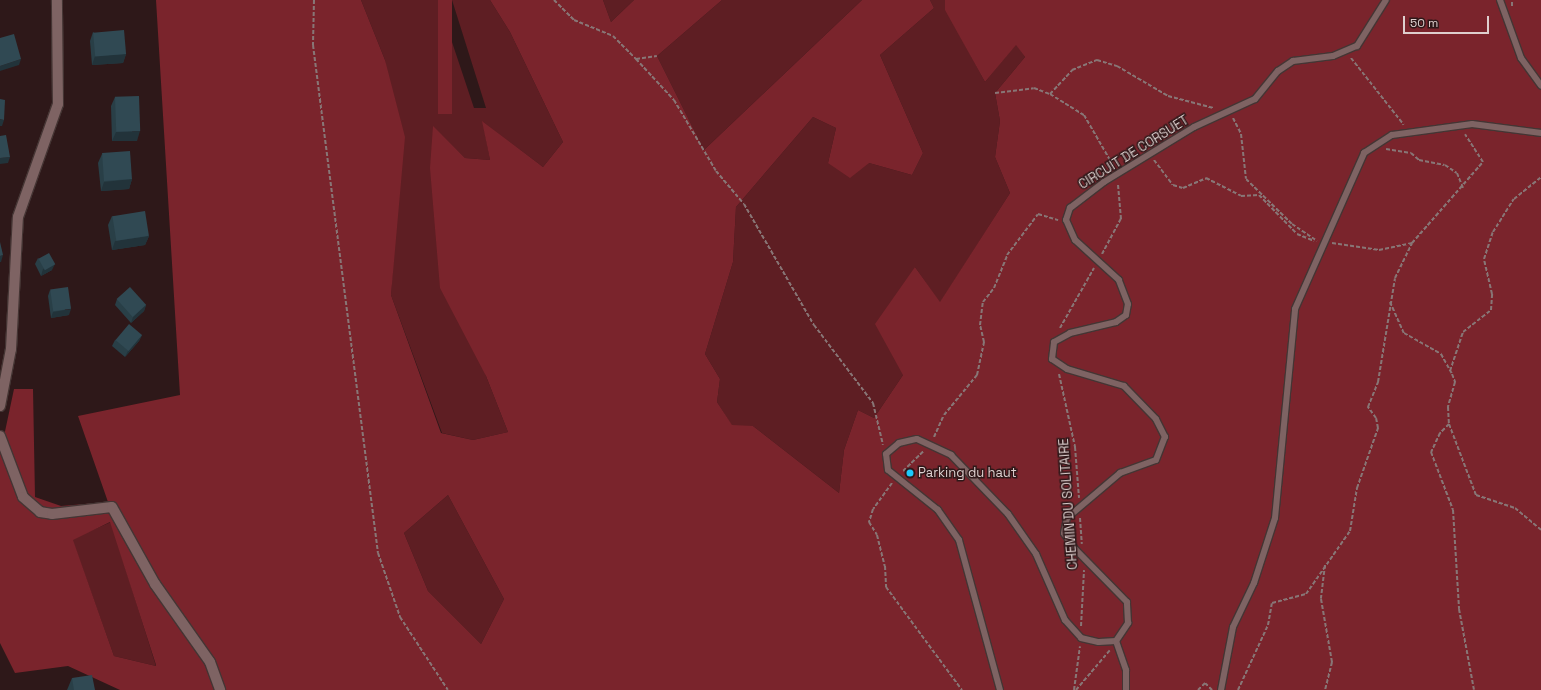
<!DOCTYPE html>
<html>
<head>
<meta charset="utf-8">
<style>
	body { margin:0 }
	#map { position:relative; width:1541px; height:690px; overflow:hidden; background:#2e1819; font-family:"Space Grotesk",sans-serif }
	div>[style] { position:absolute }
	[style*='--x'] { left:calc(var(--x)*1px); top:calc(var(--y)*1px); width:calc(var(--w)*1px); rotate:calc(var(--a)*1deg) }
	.green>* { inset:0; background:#5e1e23 }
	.forest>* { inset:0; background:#7a242c; transform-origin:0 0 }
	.path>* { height:2px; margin-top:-1px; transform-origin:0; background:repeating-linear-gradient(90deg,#887676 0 4px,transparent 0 6px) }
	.roads { filter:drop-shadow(1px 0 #453534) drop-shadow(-1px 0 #453534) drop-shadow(0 1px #453534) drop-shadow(0 -1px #453534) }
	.lane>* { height:6px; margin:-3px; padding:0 3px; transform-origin:3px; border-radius:3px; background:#7e6363 }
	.street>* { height:10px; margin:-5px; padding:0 5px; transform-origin:5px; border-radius:5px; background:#7e6363 }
	.wall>* { inset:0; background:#293f47 }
	.shaded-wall>* { inset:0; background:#22333a }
	.building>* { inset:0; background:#304953; transform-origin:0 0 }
	.dots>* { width:11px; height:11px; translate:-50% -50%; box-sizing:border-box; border:2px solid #2e1819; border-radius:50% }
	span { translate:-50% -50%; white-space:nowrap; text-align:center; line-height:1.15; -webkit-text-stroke:3px #2e1819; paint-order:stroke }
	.street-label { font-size:13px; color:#decfce }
	.poi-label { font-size:13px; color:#decfce }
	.left { translate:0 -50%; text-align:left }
	.scale { position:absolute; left:1403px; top:16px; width:86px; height:18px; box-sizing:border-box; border:2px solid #decfce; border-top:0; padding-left:5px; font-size:12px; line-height:14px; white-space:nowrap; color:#decfce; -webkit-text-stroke:3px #2e1819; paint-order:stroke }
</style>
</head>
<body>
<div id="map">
	<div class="green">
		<div style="clip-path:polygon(361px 0,438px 0,474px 108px,486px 108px,452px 0,490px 0,510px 32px,563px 142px,543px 167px,483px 122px,490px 160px,465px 158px,433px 127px,486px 376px,508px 432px,473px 440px,442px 433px,391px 295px,396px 218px,385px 60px)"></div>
		<div style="clip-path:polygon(603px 0,634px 0,611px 22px)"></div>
		<div style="clip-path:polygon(722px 0,862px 0,704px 150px,657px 56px)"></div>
		<div style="clip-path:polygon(930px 0,945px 0,946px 10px,985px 82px,1016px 44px,1025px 57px,995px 93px,1000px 121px,995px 157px,1010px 193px,940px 303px,915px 267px,903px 375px,874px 418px,858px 410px,844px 450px,839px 493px,753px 426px,732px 426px,717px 402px,720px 379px,705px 354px,733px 262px,736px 207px,813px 117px,836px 128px,828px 163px,869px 163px,912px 175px,923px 153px,880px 55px,934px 8px)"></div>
		<div style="clip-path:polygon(448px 495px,504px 599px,481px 644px,428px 591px,404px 533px)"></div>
		<div style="clip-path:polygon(111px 522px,156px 666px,114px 656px,72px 539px)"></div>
	</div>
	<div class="forest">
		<div style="clip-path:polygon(evenodd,156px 0,361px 0,385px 60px,405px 137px,391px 295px,441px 433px,473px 440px,508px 432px,486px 376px,440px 288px,430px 168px,433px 126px,465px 158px,490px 160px,482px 121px,543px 167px,563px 142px,510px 32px,490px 0,603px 0,611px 22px,634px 0,722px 0,657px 56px,704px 150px,862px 0,930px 0,934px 8px,880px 55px,923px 153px,912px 175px,869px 163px,850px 178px,828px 163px,836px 128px,813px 117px,736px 207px,733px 262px,705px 354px,720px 379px,717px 402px,732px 425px,753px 426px,839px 493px,844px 450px,858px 410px,874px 418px,903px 375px,875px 324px,915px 267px,940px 302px,1010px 193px,995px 157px,1000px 121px,995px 93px,1025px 57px,1016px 45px,985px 82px,945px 10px,945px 0,1541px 0,1541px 690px,120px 690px,68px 666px,15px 673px,0 643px,0 455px,14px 389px,33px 389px,35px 497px,61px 506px,108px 502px,78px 416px,180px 395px,156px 0,448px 495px,504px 599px,481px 644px,428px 591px,404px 533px,448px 495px,156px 0,110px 522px,156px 665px,156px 666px,114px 656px,73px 540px,110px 522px)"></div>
		<div style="left:438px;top:0;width:14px;height:114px"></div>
	</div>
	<div class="path">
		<div style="--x:314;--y:0;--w:45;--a:91.3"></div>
		<div style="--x:313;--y:45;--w:512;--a:82.71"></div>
		<div style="--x:378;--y:553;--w:68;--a:71"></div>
		<div style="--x:400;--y:617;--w:87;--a:56.7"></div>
		<div style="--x:554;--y:0;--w:28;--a:45"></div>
		<div style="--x:574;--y:20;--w:42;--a:22.3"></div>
		<div style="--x:613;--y:36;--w:33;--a:45"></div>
		<div style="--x:636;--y:59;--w:21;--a:-8"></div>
		<div style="--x:1512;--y:6;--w:6;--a:-90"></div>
		<div style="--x:1351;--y:58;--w:85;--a:51.7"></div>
		<div style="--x:636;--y:59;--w:56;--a:47.2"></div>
		<div style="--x:674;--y:100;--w:82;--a:59.4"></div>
		<div style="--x:716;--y:171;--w:43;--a:49.7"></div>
		<div style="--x:744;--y:204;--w:140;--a:60"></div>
		<div style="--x:814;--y:325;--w:98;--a:52.9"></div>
		<div style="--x:873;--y:403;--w:43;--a:76.6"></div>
		<div style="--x:995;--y:93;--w:39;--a:-7"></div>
		<div style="--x:1034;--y:88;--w:17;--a:21"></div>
		<div style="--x:1050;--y:94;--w:40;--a:32"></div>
		<div style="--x:1084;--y:115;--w:60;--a:60"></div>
		<div style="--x:1050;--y:94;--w:33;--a:-47"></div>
		<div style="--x:1072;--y:70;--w:27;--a:-22"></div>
		<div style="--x:1097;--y:60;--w:21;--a:17"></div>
		<div style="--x:1117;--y:66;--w:59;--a:30.5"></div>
		<div style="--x:1168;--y:96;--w:47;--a:14.9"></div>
		<div style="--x:1233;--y:118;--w:18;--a:63"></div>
		<div style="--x:1241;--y:134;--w:45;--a:83.7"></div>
		<div style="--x:1246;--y:179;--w:64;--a:44.4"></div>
		<div style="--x:1292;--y:224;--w:30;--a:34"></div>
		<div style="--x:1386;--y:149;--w:25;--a:9"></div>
		<div style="--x:1411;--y:153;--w:11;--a:41"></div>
		<div style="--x:1419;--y:160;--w:26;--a:11"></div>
		<div style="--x:1445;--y:165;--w:14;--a:34"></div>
		<div style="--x:1457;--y:173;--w:16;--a:68"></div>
		<div style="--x:1154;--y:160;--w:31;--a:53"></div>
		<div style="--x:1173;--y:185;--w:10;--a:17"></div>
		<div style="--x:1183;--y:188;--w:25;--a:-23"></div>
		<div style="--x:1206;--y:178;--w:39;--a:27"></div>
		<div style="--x:1241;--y:196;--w:18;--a:-3"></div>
		<div style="--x:1259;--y:195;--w:54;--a:45.7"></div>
		<div style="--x:1297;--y:234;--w:18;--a:22"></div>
		<div style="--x:1332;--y:243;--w:48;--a:8.5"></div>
		<div style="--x:1379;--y:250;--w:34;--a:-12"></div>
		<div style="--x:1102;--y:254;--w:40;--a:-62"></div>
		<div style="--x:1121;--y:219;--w:36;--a:-95"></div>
		<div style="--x:1390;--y:302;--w:34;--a:66"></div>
		<div style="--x:1404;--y:333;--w:43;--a:29.6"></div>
		<div style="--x:1441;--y:354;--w:23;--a:61"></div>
		<div style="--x:1452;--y:374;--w:9;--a:69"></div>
		<div style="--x:1455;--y:382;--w:26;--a:106"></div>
		<div style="--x:1448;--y:407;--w:17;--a:87"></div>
		<div style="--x:1449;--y:424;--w:76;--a:69.2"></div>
		<div style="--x:1476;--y:495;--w:41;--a:18.4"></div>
		<div style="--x:1515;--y:508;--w:34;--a:40"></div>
		<div style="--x:1060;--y:328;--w:69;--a:-60.5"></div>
		<div style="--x:1450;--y:371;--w:41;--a:-71.6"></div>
		<div style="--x:1463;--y:332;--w:36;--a:-38"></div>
		<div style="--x:1491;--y:310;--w:16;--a:-86"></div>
		<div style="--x:1492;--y:294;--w:36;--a:-103"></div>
		<div style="--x:1484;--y:259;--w:28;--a:-72"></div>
		<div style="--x:1493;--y:232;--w:39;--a:-58"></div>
		<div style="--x:1514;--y:199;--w:35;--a:-39"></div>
		<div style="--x:1059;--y:374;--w:75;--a:77.6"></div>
		<div style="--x:1075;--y:447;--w:51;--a:85.5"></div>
		<div style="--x:1449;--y:424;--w:13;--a:135"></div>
		<div style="--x:1440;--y:433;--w:21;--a:115"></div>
		<div style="--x:1431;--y:452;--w:62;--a:69.2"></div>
		<div style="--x:1453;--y:510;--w:99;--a:86.5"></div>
		<div style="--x:1459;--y:609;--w:82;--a:79.5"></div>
		<div style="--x:934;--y:437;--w:24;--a:-66"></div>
		<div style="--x:944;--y:415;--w:52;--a:-50.5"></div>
		<div style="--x:977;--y:375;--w:34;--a:-78"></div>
		<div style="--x:984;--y:342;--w:17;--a:-103"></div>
		<div style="--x:980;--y:325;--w:23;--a:-83"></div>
		<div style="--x:983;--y:302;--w:18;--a:-52"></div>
		<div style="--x:994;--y:288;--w:35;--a:-68"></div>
		<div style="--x:1007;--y:255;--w:51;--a:-52.9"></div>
		<div style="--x:1038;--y:214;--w:21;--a:17"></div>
		<div style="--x:903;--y:471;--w:28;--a:-44"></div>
		<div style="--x:892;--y:483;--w:32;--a:126"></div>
		<div style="--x:873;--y:509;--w:14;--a:107"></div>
		<div style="--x:869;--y:522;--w:15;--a:58"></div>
		<div style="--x:877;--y:535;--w:32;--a:76"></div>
		<div style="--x:885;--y:566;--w:21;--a:87"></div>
		<div style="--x:886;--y:587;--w:128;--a:53.6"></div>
		<div style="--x:1080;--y:518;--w:26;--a:86"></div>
		<div style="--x:1325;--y:565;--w:34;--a:97"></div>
		<div style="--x:1321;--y:599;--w:64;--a:80.1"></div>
		<div style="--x:1332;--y:662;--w:29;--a:104"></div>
		<div style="--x:1081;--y:626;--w:56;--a:-86.9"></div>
		<div style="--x:1074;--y:690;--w:44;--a:-82.2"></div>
		<div style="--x:1076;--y:690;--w:52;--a:-49.6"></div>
		<div style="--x:1198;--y:690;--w:10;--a:-45"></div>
		<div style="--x:1205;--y:683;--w:10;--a:45"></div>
		<div style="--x:1238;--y:690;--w:72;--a:-65.2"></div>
		<div style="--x:1268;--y:625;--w:22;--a:-80"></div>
		<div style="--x:1272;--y:603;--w:35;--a:-15"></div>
		<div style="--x:1306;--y:594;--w:77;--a:-55.1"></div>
		<div style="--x:1350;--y:531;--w:44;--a:-80.8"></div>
		<div style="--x:1357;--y:488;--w:64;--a:-70.7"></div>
		<div style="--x:1378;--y:428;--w:10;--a:-101"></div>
		<div style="--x:1376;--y:418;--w:14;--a:-126"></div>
		<div style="--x:1368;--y:407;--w:27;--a:-68"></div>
		<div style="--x:1378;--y:382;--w:105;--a:-80.7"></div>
		<div style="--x:1395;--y:278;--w:39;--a:-64"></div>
		<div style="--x:1412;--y:243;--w:108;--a:-48.8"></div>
		<div style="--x:1483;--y:162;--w:33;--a:-123"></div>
	</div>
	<div class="roads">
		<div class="lane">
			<div style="--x:1500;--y:0;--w:62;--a:70.1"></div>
			<div style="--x:1521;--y:58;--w:34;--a:54"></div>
			<div style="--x:1116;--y:641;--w:31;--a:71"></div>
			<div style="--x:1126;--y:670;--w:20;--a:90"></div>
			<div style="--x:1000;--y:690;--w:156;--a:-105.3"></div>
			<div style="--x:959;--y:540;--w:37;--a:-125"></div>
			<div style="--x:938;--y:510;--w:64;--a:-141.3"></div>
			<div style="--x:888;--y:470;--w:16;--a:-97"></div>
			<div style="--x:886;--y:454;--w:17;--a:-40"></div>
			<div style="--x:899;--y:443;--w:18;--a:-13"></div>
			<div style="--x:917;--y:439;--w:38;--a:25"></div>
			<div style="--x:951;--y:455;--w:82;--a:46"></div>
			<div style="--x:1008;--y:514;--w:49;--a:55"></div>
			<div style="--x:1036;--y:554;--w:72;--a:66.3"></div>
			<div style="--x:1065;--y:620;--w:24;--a:48"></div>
			<div style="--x:1081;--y:638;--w:18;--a:13"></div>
			<div style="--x:1099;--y:642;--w:17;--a:-3"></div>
			<div style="--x:1116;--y:641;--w:22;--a:-56"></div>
			<div style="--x:1128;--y:623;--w:21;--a:-93"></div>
			<div style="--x:1127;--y:602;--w:74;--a:-134.5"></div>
			<div style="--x:1075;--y:549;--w:19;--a:-125"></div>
			<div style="--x:1064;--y:533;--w:15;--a:-79"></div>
			<div style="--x:1067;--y:518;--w:70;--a:-40.3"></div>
			<div style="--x:1120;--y:473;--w:38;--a:-20"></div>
			<div style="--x:1156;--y:460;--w:25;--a:-69"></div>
			<div style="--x:1165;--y:437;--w:20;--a:-117"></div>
			<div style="--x:1156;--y:419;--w:46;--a:-134.1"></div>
			<div style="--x:1124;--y:386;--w:59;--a:-163.4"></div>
			<div style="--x:1067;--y:369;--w:18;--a:-146"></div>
			<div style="--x:1052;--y:359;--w:17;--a:-83"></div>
			<div style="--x:1054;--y:342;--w:18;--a:-29"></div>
			<div style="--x:1070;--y:333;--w:47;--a:-13.4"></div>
			<div style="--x:1116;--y:322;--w:12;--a:-35"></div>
			<div style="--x:1126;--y:315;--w:11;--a:-80"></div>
			<div style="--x:1128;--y:304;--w:26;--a:-111"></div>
			<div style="--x:1119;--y:280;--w:59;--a:-137.7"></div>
			<div style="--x:1075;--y:240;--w:22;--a:-114"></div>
			<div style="--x:1066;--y:220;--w:13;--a:-72"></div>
			<div style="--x:1070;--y:208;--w:43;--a:-37.4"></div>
			<div style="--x:1104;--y:182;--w:105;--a:-31.4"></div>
			<div style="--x:1194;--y:127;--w:67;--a:-24.7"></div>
			<div style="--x:1255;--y:99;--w:36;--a:-51"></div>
			<div style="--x:1278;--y:71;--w:18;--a:-34"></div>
			<div style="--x:1293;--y:61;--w:40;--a:-7.1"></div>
			<div style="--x:1333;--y:56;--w:26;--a:-23"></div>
			<div style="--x:1357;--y:46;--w:54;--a:-57.8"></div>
			<div style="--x:1221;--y:690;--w:64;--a:-79.2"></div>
			<div style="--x:1233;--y:627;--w:49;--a:-64.5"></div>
			<div style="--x:1254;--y:583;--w:68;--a:-72.1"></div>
			<div style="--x:1275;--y:518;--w:210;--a:-84.5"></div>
			<div style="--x:1295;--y:309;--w:171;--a:-66.1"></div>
			<div style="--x:1364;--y:153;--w:33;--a:-33"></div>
			<div style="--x:1392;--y:135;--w:81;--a:-7.8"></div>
			<div style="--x:1472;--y:124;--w:70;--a:7.4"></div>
		</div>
		<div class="street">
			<div style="--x:0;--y:406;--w:58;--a:-79.1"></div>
			<div style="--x:11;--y:349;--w:132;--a:-87"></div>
			<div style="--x:18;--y:217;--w:120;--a:-70.5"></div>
			<div style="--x:58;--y:104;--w:104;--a:-90.6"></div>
			<div style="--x:0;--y:436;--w:65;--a:69.3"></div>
			<div style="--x:23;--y:497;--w:23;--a:41"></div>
			<div style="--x:40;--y:512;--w:12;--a:9"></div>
			<div style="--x:52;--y:514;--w:60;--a:-6.7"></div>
			<div style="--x:112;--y:507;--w:88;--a:60.8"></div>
			<div style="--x:155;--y:584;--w:95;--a:54.8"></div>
			<div style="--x:210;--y:662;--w:30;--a:70"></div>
		</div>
	</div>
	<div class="wall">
		<div style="clip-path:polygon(93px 32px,126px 54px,123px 63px,92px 65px,90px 41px)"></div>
		<div style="clip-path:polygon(115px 97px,137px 141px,112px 141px,111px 106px)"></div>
		<div style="clip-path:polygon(102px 154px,132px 179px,129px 189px,101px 191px,98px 163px)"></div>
		<div style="clip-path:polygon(112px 216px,149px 236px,145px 245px,112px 250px,108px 225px)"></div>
		<div style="clip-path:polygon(38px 258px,52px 270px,41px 276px,35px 264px)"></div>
		<div style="clip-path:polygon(50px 290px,69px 315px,51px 318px,48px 296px)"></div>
		<div style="clip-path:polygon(117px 299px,146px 305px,144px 311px,131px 323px,115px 305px)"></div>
		<div style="clip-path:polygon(142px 335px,139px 341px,125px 357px,112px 346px,115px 340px)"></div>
		<div style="clip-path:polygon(72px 678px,95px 690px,67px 690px)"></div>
	</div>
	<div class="shaded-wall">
		<div style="clip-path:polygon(126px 54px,123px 63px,92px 65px,95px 56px)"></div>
		<div style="clip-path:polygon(21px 59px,19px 65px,0 71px,0 66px)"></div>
		<div style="clip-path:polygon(0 119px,4px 120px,2px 126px,0 126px)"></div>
		<div style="clip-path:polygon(140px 131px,137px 141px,112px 141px,116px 132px)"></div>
		<div style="clip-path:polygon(10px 157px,8px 163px,0 164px,0 158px)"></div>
		<div style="clip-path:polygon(132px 179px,129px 189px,101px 191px,104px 182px)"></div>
		<div style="clip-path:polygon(149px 236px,145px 245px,112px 250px,115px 241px)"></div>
		<div style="clip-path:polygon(3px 255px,1px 262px,0 262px,0 256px)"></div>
		<div style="clip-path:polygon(55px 264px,52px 270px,41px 276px,43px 269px)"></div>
		<div style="clip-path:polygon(146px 305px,144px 311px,131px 323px,133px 317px)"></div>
		<div style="clip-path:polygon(71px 309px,69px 315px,51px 318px,53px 312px)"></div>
		<div style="clip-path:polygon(142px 335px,139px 341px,125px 357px,128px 351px)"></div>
	</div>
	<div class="building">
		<div style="left:124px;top:30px;width:24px;height:31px;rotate:85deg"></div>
		<div style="clip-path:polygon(14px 34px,21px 59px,0 66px,0 38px)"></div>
		<div style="left:139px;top:96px;width:35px;height:24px;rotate:88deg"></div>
		<div style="clip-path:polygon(0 99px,5px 100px,4px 120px,0 119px)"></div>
		<div style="clip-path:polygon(6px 135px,10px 157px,0 158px,0 136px)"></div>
		<div style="left:130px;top:151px;width:28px;height:28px;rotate:86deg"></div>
		<div style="left:145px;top:211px;width:25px;height:33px;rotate:81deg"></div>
		<div style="clip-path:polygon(0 242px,3px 255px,0 256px)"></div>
		<div style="left:49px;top:253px;width:13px;height:12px;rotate:61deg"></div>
		<div style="left:68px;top:287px;width:22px;height:18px;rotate:82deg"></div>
		<div style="left:130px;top:287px;width:24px;height:18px;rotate:48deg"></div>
		<div style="left:129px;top:324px;width:17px;height:21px;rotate:40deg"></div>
		<div style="clip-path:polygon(92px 675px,95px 690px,74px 690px,72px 678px)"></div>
	</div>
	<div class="dots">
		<div style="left:910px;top:473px;background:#1dc9fc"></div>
	</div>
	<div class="street-label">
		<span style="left:1134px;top:153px;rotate:-32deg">CIRCUIT DE CORSUET</span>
		<span style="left:1069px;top:504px;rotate:-94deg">CHEMIN DU SOLITAIRE</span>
	</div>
	<div class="poi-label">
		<span class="left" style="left:918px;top:473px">Parking du haut</span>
	</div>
	<div class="scale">50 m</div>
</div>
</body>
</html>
